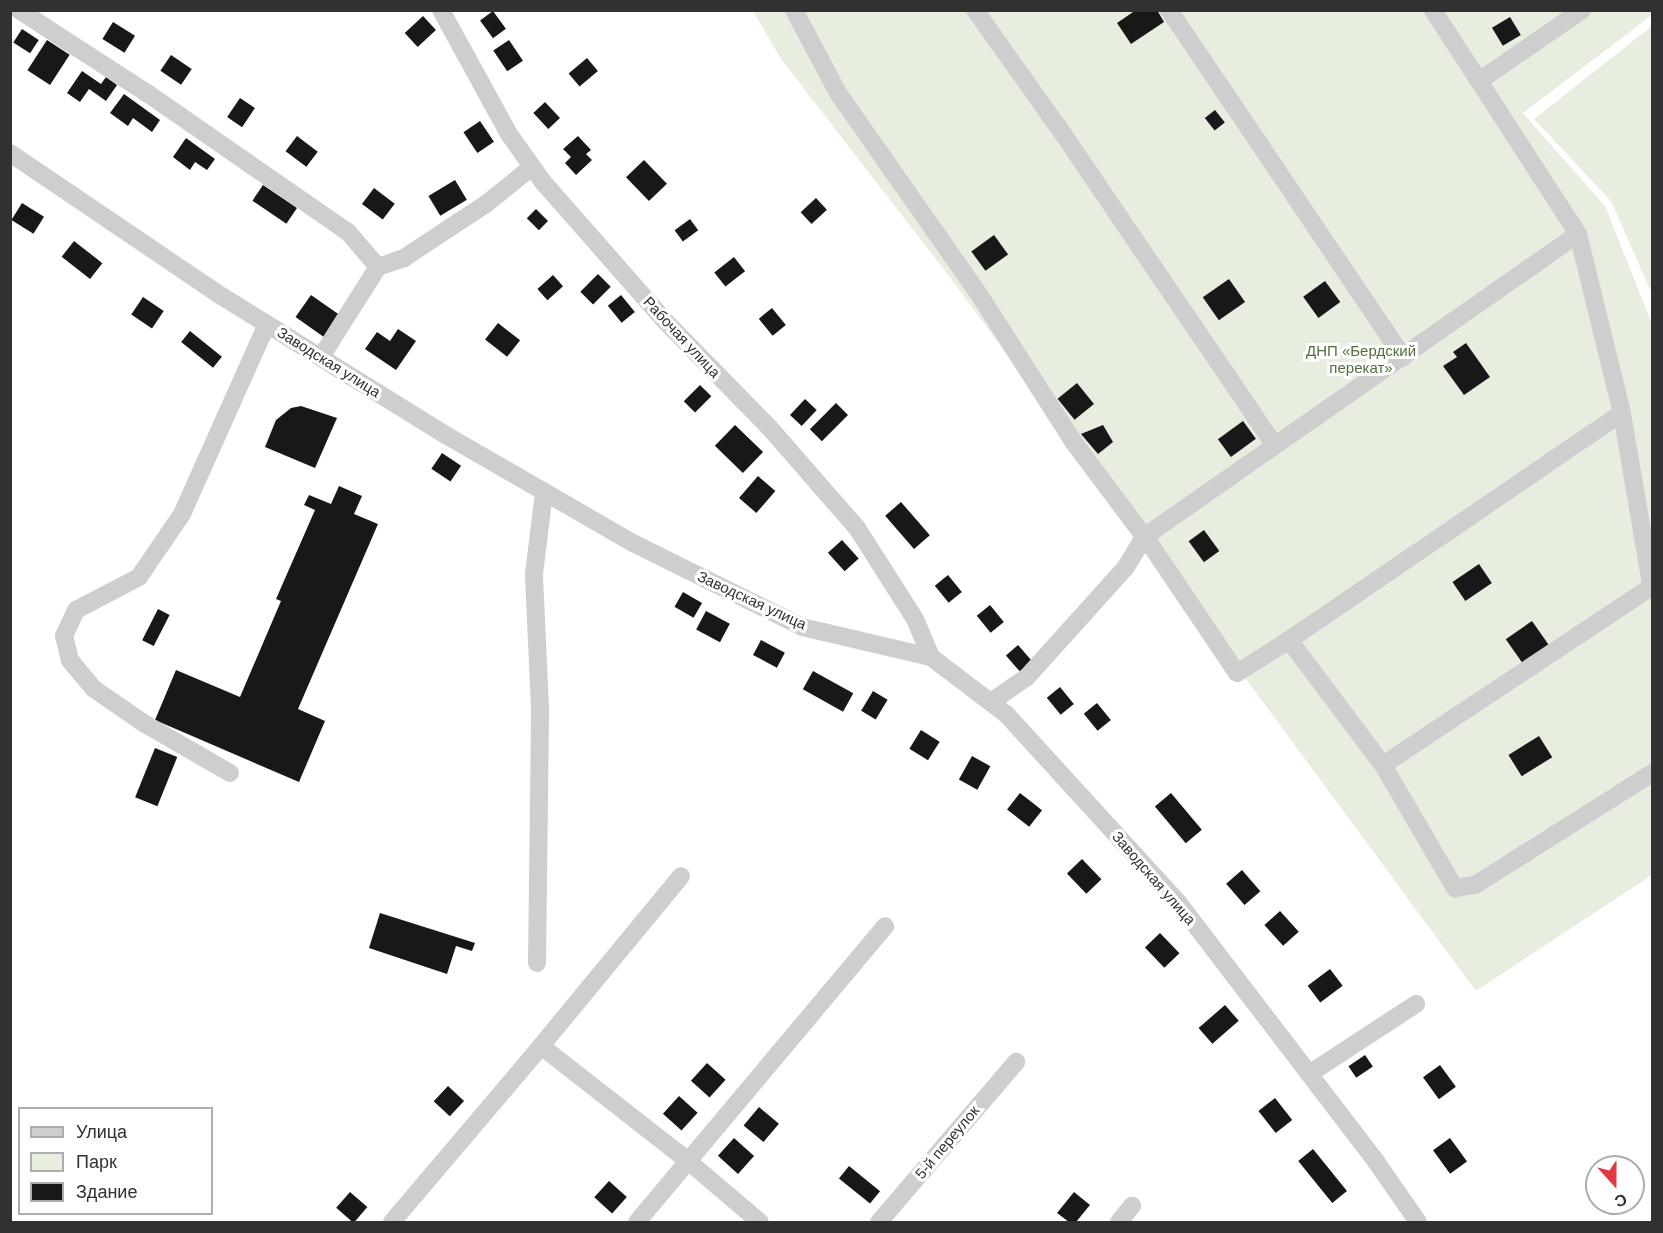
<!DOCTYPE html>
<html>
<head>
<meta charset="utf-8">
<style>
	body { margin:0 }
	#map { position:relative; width:1663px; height:1233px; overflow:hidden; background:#fff; font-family:Arial,sans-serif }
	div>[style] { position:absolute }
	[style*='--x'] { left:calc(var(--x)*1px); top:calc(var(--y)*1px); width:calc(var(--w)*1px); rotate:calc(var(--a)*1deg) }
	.green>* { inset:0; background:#e7eee0 }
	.building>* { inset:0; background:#181818; transform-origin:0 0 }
	.minor>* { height:18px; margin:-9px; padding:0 9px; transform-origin:9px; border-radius:9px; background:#cecece }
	span { translate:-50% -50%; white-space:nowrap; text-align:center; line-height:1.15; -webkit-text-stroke:6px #fff; paint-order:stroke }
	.street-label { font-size:15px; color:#313131 }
	.park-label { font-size:15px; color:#536d3e }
	.frame { position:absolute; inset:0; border:12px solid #313131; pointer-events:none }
	.legend { position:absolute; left:18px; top:1107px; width:195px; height:108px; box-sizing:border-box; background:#fff; border:2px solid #adadad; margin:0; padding:8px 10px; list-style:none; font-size:18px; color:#313131 }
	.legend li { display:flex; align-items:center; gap:12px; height:30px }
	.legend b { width:30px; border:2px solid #adadad }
	.north { position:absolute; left:1585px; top:1155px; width:60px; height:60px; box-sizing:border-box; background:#fff; border:2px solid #adadad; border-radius:50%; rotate:159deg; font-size:16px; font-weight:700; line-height:24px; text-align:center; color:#313131 }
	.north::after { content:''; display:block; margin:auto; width:21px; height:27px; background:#e3383f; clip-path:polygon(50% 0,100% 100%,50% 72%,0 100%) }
</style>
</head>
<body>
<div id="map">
	<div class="green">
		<div style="clip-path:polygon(753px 11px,1652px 11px,1652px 15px,1523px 113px,1605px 206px,1652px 324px,1652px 875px,1476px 991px,952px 280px,781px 59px)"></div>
		<div style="clip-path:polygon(1652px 26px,1652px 294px,1611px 201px,1534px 119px)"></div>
	</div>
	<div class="building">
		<div style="clip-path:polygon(1136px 10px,1157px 10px,1164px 22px,1131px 44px,1117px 23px)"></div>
		<div style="left:493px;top:11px;width:22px;height:16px;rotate:54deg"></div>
		<div style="left:423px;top:16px;width:19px;height:25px;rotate:47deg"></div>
		<div style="left:1510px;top:17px;width:21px;height:21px;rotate:59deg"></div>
		<div style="left:113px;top:22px;width:26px;height:20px;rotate:32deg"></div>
		<div style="left:22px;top:29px;width:20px;height:16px;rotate:33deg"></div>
		<div style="left:47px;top:40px;width:27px;height:36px;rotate:33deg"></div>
		<div style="left:509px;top:40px;width:25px;height:19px;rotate:56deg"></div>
		<div style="left:171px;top:55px;width:25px;height:19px;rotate:34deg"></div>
		<div style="left:587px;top:58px;width:17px;height:24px;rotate:50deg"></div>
		<div style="clip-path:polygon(82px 71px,101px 84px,106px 77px,117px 85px,106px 101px,89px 89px,80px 102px,67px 93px)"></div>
		<div style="clip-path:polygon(124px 94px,160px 120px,152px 132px,133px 118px,128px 126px,110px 113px)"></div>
		<div style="left:240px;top:98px;width:18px;height:23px;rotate:34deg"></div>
		<div style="left:545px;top:102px;width:22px;height:16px;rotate:47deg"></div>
		<div style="left:1215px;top:110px;width:16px;height:13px;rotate:52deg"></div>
		<div style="left:480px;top:121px;width:25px;height:20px;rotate:56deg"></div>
		<div style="left:297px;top:136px;width:26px;height:19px;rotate:37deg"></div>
		<div style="clip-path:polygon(578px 136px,591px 150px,586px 154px,592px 160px,576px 175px,565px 163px,571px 157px,563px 149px)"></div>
		<div style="clip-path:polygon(186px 138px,215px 159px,207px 170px,195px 162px,190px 170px,173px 157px)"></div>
		<div style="left:644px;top:160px;width:33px;height:25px;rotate:46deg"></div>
		<div style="left:455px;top:180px;width:23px;height:31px;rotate:59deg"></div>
		<div style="left:263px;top:185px;width:41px;height:19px;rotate:34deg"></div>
		<div style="left:374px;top:188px;width:26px;height:20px;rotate:37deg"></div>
		<div style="left:816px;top:198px;width:16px;height:21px;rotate:47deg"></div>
		<div style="left:22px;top:203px;width:26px;height:20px;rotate:32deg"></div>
		<div style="left:536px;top:209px;width:17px;height:13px;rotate:45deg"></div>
		<div style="left:690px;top:219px;width:14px;height:19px;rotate:54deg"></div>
		<div style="left:994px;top:235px;width:24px;height:28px;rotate:54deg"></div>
		<div style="left:74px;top:241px;width:36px;height:20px;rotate:38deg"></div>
		<div style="left:734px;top:257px;width:18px;height:25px;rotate:52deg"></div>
		<div style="left:598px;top:274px;width:18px;height:25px;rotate:45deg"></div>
		<div style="left:553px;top:275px;width:15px;height:21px;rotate:48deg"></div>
		<div style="left:1229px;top:279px;width:28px;height:32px;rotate:55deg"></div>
		<div style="left:1325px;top:281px;width:26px;height:27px;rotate:54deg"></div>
		<div style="left:311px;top:295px;width:35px;height:27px;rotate:35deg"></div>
		<div style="left:621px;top:295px;width:22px;height:17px;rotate:51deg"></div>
		<div style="left:143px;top:297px;width:25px;height:21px;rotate:34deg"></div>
		<div style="left:772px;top:308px;width:22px;height:17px;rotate:51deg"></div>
		<div style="left:498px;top:323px;width:28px;height:21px;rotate:38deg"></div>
		<div style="clip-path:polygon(398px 329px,416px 341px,396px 370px,365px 349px,377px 332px,390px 341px)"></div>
		<div style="left:190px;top:331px;width:41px;height:14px;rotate:39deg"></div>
		<div style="clip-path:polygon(1466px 343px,1490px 377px,1464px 395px,1443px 366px,1457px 357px,1453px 352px)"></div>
		<div style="left:1077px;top:383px;width:27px;height:25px;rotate:51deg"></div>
		<div style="left:700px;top:385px;width:16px;height:23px;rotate:45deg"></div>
		<div style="left:805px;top:399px;width:16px;height:22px;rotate:43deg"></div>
		<div style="left:836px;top:403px;width:17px;height:37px;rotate:45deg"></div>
		<div style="clip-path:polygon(301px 406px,337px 418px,315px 468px,265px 447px,276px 420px,291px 408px)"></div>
		<div style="left:1243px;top:421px;width:22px;height:31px;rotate:54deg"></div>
		<div style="left:735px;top:425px;width:39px;height:29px;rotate:44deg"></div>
		<div style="clip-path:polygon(1103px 425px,1113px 442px,1098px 454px,1081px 434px)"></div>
		<div style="left:442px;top:453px;width:23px;height:19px;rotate:34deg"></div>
		<div style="left:758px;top:476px;width:23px;height:29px;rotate:41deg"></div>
		<div style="clip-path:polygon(339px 486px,362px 496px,354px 514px,378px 524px,298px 709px,325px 721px,299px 782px,155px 720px,176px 670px,240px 697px,281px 601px,276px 599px,315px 510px,304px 505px,309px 495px,331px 504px)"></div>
		<div style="left:901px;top:502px;width:44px;height:21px;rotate:49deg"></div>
		<div style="left:1204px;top:530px;width:26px;height:19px;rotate:54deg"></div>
		<div style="left:842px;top:540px;width:25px;height:19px;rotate:48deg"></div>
		<div style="left:1479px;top:564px;width:23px;height:32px;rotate:56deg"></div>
		<div style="left:948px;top:575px;width:22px;height:17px;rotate:51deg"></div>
		<div style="left:683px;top:592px;width:22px;height:17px;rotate:30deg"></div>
		<div style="left:990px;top:605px;width:22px;height:17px;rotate:51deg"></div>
		<div style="left:158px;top:609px;width:13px;height:35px;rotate:27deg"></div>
		<div style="left:706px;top:611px;width:27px;height:21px;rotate:28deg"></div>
		<div style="left:1532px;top:621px;width:29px;height:32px;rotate:55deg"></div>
		<div style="left:761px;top:640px;width:27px;height:17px;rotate:28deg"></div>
		<div style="left:1018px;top:645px;width:23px;height:16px;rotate:49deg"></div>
		<div style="left:813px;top:671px;width:46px;height:21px;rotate:29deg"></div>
		<div style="left:1060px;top:687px;width:22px;height:17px;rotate:51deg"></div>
		<div style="left:873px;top:691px;width:17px;height:23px;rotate:31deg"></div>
		<div style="left:1097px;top:703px;width:22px;height:17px;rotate:51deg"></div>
		<div style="left:921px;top:730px;width:22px;height:22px;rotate:32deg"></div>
		<div style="left:1539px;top:736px;width:25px;height:36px;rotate:58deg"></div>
		<div style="left:155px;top:748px;width:24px;height:53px;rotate:22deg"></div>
		<div style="left:972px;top:756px;width:21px;height:27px;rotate:29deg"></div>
		<div style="left:1020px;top:793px;width:28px;height:21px;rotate:38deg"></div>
		<div style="left:1171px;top:793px;width:48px;height:21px;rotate:50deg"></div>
		<div style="left:1082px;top:859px;width:28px;height:21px;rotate:46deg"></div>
		<div style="left:1242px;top:870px;width:28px;height:21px;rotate:49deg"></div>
		<div style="left:1280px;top:911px;width:28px;height:21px;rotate:48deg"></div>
		<div style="clip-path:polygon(380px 913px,475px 943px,472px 951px,456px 946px,447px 974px,369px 948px)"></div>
		<div style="left:1160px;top:933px;width:28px;height:21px;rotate:46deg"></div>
		<div style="left:1330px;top:969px;width:21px;height:28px;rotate:53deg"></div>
		<div style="left:1225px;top:1005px;width:21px;height:35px;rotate:49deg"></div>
		<div style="left:1365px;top:1055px;width:14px;height:20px;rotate:56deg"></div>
		<div style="left:707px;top:1063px;width:25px;height:24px;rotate:42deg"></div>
		<div style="left:1440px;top:1065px;width:27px;height:21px;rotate:54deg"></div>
		<div style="left:448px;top:1086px;width:22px;height:21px;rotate:43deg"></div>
		<div style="left:679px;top:1096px;width:25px;height:24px;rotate:42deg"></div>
		<div style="left:1275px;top:1098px;width:28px;height:21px;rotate:52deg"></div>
		<div style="left:759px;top:1107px;width:26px;height:24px;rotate:40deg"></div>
		<div style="left:734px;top:1138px;width:27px;height:24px;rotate:42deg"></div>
		<div style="left:1450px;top:1138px;width:29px;height:21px;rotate:54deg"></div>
		<div style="left:1313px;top:1149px;width:54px;height:19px;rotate:51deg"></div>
		<div style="left:849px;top:1166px;width:40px;height:16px;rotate:39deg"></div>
		<div style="left:609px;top:1181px;width:24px;height:22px;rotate:42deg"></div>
		<div style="left:350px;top:1192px;width:23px;height:21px;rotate:41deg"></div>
		<div style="clip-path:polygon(1074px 1192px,1090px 1205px,1076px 1222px,1069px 1222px,1057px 1213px)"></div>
	</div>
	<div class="minor">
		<div style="--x:19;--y:10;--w:153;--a:33"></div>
		<div style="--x:147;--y:93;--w:244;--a:34.7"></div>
		<div style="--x:348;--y:232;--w:46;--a:49.4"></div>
		<div style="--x:441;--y:10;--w:141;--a:61.3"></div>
		<div style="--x:509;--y:134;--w:59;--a:54.7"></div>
		<div style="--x:543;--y:182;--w:185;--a:48.7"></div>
		<div style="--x:665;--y:321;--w:147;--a:45.6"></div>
		<div style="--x:768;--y:426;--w:135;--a:48.9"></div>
		<div style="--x:857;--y:528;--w:108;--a:57.5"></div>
		<div style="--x:915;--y:619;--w:41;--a:67.2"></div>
		<div style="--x:794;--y:10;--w:94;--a:62.1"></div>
		<div style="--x:838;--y:93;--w:251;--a:55"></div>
		<div style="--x:982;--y:299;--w:167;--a:57.4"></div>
		<div style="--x:1072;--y:440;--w:134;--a:53.2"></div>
		<div style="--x:1152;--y:547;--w:152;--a:56"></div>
		<div style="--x:1237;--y:673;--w:62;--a:-32.4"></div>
		<div style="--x:1289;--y:640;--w:156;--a:53.1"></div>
		<div style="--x:1383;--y:765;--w:143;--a:59.7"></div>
		<div style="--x:1455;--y:888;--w:20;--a:-9"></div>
		<div style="--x:1475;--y:885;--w:209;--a:-32.3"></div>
		<div style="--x:975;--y:10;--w:145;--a:54.6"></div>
		<div style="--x:1059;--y:128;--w:384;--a:55.8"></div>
		<div style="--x:1169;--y:10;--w:419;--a:56"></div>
		<div style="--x:1433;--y:10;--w:267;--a:57.1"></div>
		<div style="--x:1479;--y:81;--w:125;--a:-34.6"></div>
		<div style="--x:10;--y:153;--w:248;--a:34.1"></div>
		<div style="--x:215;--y:292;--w:269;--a:31.8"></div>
		<div style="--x:444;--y:434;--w:218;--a:30"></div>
		<div style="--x:633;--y:543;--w:189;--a:26.4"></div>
		<div style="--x:802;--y:627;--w:132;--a:13.1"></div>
		<div style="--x:931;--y:657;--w:96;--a:37.3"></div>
		<div style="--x:1007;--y:715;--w:252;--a:47.6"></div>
		<div style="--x:1177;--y:901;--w:326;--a:52.6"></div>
		<div style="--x:1375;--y:1160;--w:75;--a:55.3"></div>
		<div style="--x:321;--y:357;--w:107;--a:-57.7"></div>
		<div style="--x:378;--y:267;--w:28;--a:-19"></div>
		<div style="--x:404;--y:258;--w:98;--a:-33.4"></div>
		<div style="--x:486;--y:204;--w:59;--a:-38.8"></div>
		<div style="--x:1289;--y:640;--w:403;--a:-34.3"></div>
		<div style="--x:991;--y:702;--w:44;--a:-34.8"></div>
		<div style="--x:1027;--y:677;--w:148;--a:-48"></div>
		<div style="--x:1126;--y:567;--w:35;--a:-59"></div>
		<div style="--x:1144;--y:537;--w:529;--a:-34.92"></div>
		<div style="--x:1578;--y:234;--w:184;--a:76.2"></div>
		<div style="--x:1622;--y:413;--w:180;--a:80.4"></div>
		<div style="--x:1383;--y:765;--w:323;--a:-33.6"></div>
		<div style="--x:230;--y:773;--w:98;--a:-150"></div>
		<div style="--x:145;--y:724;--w:62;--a:-145.5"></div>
		<div style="--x:94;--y:689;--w:38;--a:-130"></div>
		<div style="--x:70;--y:660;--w:25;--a:-104"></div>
		<div style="--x:64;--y:636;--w:29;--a:-65"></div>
		<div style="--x:76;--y:610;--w:71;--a:-27.6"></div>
		<div style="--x:139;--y:577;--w:76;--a:-55.7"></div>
		<div style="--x:182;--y:514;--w:208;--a:-65.9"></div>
		<div style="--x:537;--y:963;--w:255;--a:-89.3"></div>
		<div style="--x:540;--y:708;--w:134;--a:-92.6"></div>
		<div style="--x:534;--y:574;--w:83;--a:-83"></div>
		<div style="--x:541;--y:1046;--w:220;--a:-50.5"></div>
		<div style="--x:1309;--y:1074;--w:128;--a:-33.2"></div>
		<div style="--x:392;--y:1222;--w:231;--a:-49.7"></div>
		<div style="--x:541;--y:1046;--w:187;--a:38"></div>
		<div style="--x:688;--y:1161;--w:94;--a:40.3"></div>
		<div style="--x:637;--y:1222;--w:386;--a:-50"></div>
		<div style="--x:879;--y:1222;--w:211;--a:-49.4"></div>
		<div style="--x:1119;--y:1222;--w:21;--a:-51"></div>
	</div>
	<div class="street-label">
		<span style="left:682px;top:337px;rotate:47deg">Рабочая улица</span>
		<span style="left:329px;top:362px;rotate:32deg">Заводская улица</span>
		<span style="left:752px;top:600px;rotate:25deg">Заводская улица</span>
		<span style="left:1154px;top:878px;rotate:49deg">Заводская улица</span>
		<span style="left:947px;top:1142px;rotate:-50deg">5-й переулок</span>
	</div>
	<div class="park-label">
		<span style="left:1361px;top:359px">ДНП «Бердский<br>перекат»</span>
	</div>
	<div class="frame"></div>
	<ul class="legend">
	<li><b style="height:8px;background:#cecece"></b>Улица</li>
	<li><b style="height:16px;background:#e7eee0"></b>Парк</li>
	<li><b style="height:16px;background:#181818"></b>Здание</li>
	</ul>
	<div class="north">С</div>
</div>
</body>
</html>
